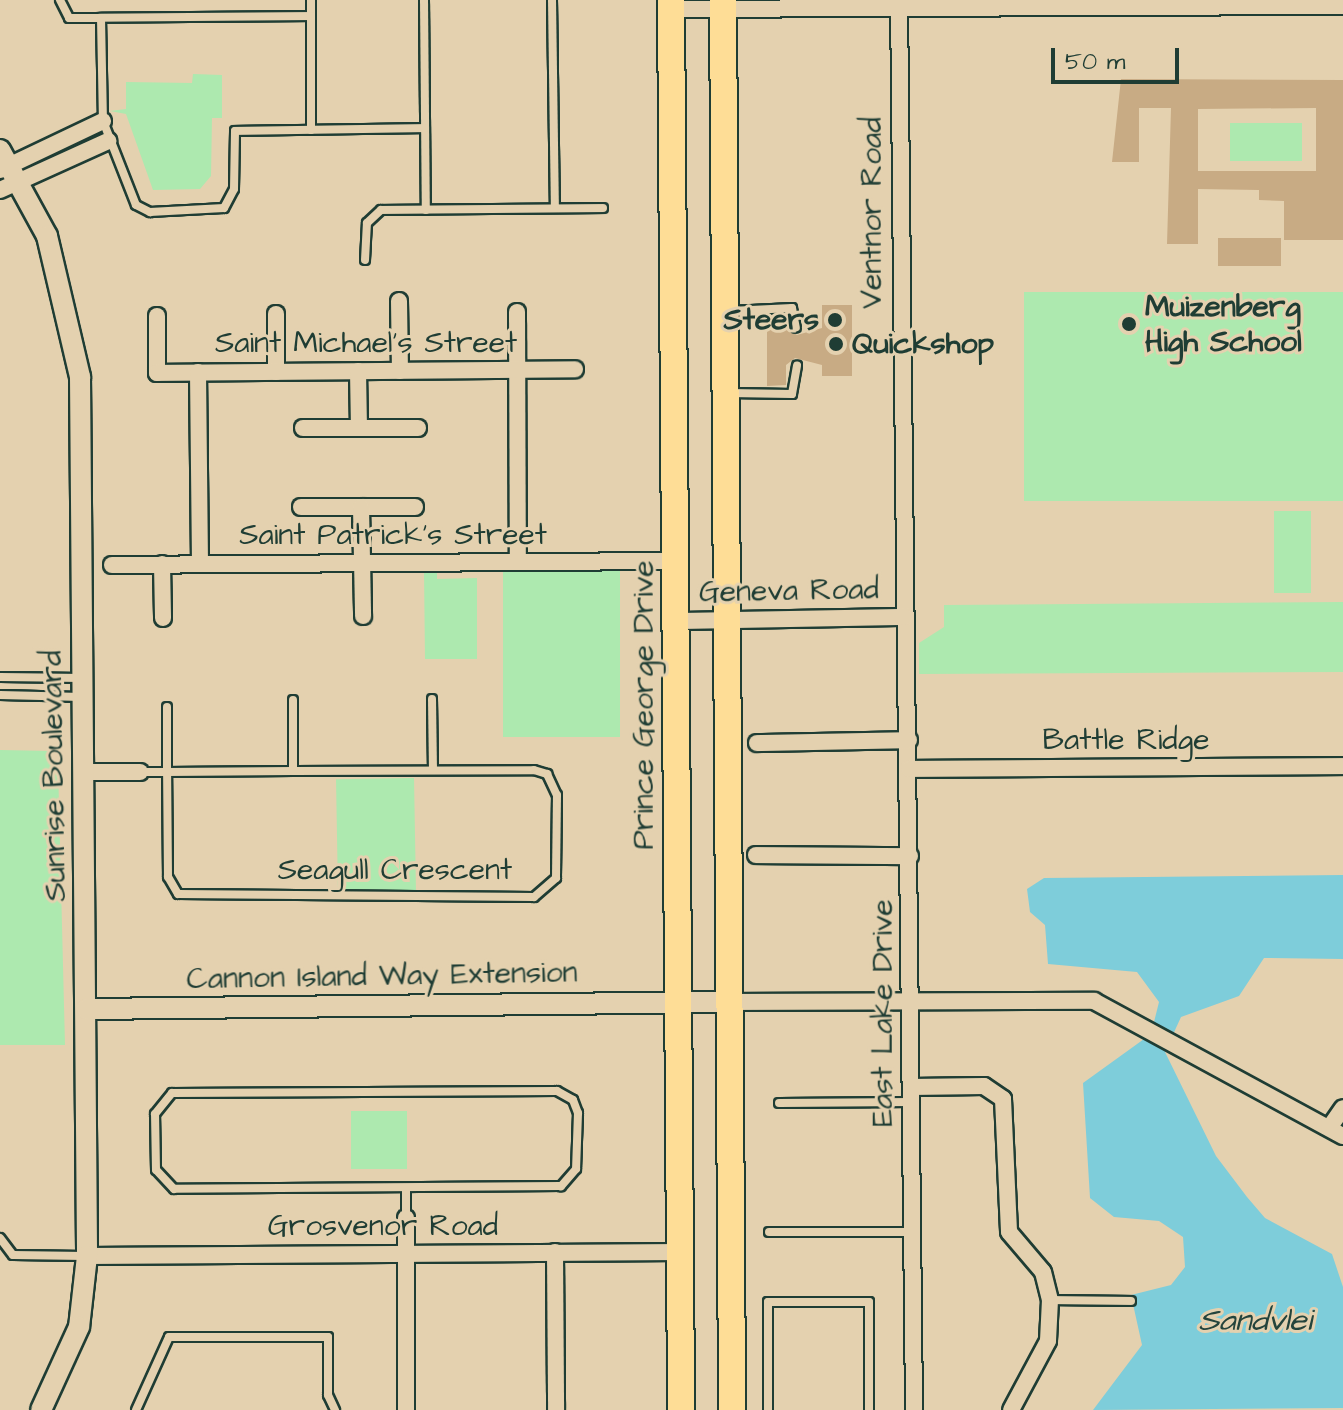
<!DOCTYPE html>
<html>
<head>
<meta charset="utf-8">
<style>
	body { margin:0 }
	#map { position:relative; width:1343px; height:1410px; overflow:hidden; background:#e4d1af; font-family:"Architects Daughter",sans-serif }
	div>[style] { position:absolute }
	[style*='--x'] { left:calc(var(--x)*1px); top:calc(var(--y)*1px); width:calc(var(--w)*1px); rotate:calc(var(--a)*1deg) }
	.green>* { inset:0; background:#ade9af; transform-origin:0 0 }
	.water>* { inset:0; background:#7ecdda }
	.building>* { inset:0; background:#c8ab84; transform-origin:0 0 }
	.roads { filter:drop-shadow(2px 0 #1f3d34) drop-shadow(-2px 0 #1f3d34) drop-shadow(0 2px #1f3d34) drop-shadow(0 -2px #1f3d34) }
	.service>* { height:8px; margin:-4px; padding:0 4px; transform-origin:4px; border-radius:4px; background:#e4d1af }
	.minor>* { height:16px; margin:-8px; padding:0 8px; transform-origin:8px; border-radius:8px; background:#e4d1af }
	.tertiary>* { height:20px; margin:-10px; padding:0 10px; transform-origin:10px; border-radius:10px; background:#e4d1af }
	.primary>* { height:26px; margin:-13px; padding:0 13px; transform-origin:13px; border-radius:13px; background:#fedd96 }
	.dots>* { width:22px; height:22px; translate:-50% -50%; box-sizing:border-box; border:4px solid #e4d1af; border-radius:50% }
	span { translate:-50% -50%; white-space:nowrap; text-align:center; line-height:1.15; -webkit-text-stroke:6px #e4d1af; paint-order:stroke }
	.street-label { font-size:30px; color:#1f3d34 }
	.poi-label { font-size:30px; color:#1f3d34; font-weight:700 }
	.left { translate:0 -50%; text-align:left }
	.right { translate:-100% -50%; text-align:right }
	.water-label { font-size:32px; color:#24443c; font-style:italic }
	.scale { position:absolute; left:1051px; top:48px; width:128px; height:36px; box-sizing:border-box; border:4px solid #1f3d34; border-top:0; padding-left:10px; font-size:24px; line-height:28px; white-space:nowrap; color:#1f3d34; -webkit-text-stroke:6px #e4d1af; paint-order:stroke }
</style>
</head>
<body>
<div id="map">
	<div class="green">
		<div style="clip-path:polygon(193px 74px,222px 75px,222px 118px,212px 118px,211px 176px,200px 189px,153px 190px,126px 114px,110px 111px,126px 109px,126px 82px,192px 83px)"></div>
		<div style="left:1230px;top:123px;width:72px;height:38px"></div>
		<div style="left:1343px;top:292px;width:209px;height:319px;rotate:90deg"></div>
		<div style="left:1274px;top:511px;width:37px;height:82px"></div>
		<div style="left:620px;top:569px;width:168px;height:117px;rotate:90deg"></div>
		<div style="clip-path:polygon(424px 571px,437px 571px,437px 579px,477px 578px,477px 659px,425px 659px)"></div>
		<div style="clip-path:polygon(1343px 602px,1343px 672px,919px 674px,919px 643px,944px 627px,944px 605px)"></div>
		<div style="clip-path:polygon(0 750px,52px 751px,52px 764px,58px 765px,65px 1045px,0 1045px)"></div>
		<div style="left:414px;top:778px;width:113px;height:78px;rotate:89deg"></div>
		<div style="left:351px;top:1111px;width:56px;height:58px"></div>
	</div>
	<div class="water">
		<div style="clip-path:polygon(1343px 875px,1343px 959px,1264px 958px,1239px 996px,1181px 1017px,1165px 1052px,1216px 1156px,1247px 1197px,1265px 1218px,1332px 1254px,1343px 1287px,1343px 1408px,1093px 1410px,1142px 1345px,1131px 1295px,1171px 1285px,1185px 1267px,1183px 1237px,1159px 1221px,1114px 1217px,1090px 1198px,1083px 1083px,1151px 1034px,1159px 1002px,1137px 972px,1048px 964px,1045px 925px,1030px 912px,1027px 889px,1044px 878px)"></div>
	</div>
	<div class="building">
		<div style="clip-path:polygon(evenodd,1121px 79px,1343px 80px,1343px 240px,1284px 240px,1284px 201px,1259px 200px,1259px 190px,1198px 189px,1198px 244px,1167px 244px,1171px 108px,1139px 108px,1139px 162px,1112px 162px,1121px 79px,1316px 108px,1316px 171px,1198px 171px,1198px 109px,1316px 108px)"></div>
		<div style="left:1218px;top:238px;width:63px;height:28px"></div>
		<div style="clip-path:polygon(822px 305px,852px 305px,852px 376px,822px 376px,822px 365px,795px 358px,786px 365px,786px 385px,767px 386px,767px 316px,786px 315px,786px 328px,797px 335px,822px 328px)"></div>
	</div>
	<div class="roads">
		<div class="service">
			<div style="--x:60;--y:0;--w:20;--a:63"></div>
			<div style="--x:69;--y:18;--w:32;--a:0"></div>
			<div style="--x:311;--y:0;--w:130;--a:90"></div>
			<div style="--x:424;--y:0;--w:210;--a:89.5"></div>
			<div style="--x:552;--y:0;--w:208;--a:89.2"></div>
			<div style="--x:311;--y:16;--w:210;--a:179.5"></div>
			<div style="--x:101;--y:18;--w:103;--a:88.9"></div>
			<div style="--x:103;--y:121;--w:90;--a:68.6"></div>
			<div style="--x:136;--y:205;--w:16;--a:27"></div>
			<div style="--x:150;--y:212;--w:74;--a:-3.1"></div>
			<div style="--x:224;--y:208;--w:21;--a:-62"></div>
			<div style="--x:234;--y:189;--w:58;--a:-89"></div>
			<div style="--x:235;--y:131;--w:190;--a:-0.9"></div>
			<div style="--x:365;--y:260;--w:37;--a:-87"></div>
			<div style="--x:367;--y:223;--w:19;--a:-43"></div>
			<div style="--x:381;--y:210;--w:222;--a:-0.5"></div>
			<div style="--x:730;--y:311;--w:62;--a:-2.8"></div>
			<div style="--x:792;--y:308;--w:20;--a:79"></div>
			<div style="--x:729;--y:393;--w:63;--a:0.9"></div>
			<div style="--x:792;--y:394;--w:29;--a:-80"></div>
			<div style="--x:0;--y:677;--w:83;--a:0.7"></div>
			<div style="--x:0;--y:695;--w:82;--a:1.4"></div>
			<div style="--x:432;--y:699;--w:71;--a:89.2"></div>
			<div style="--x:293;--y:700;--w:71;--a:90"></div>
			<div style="--x:140;--y:772;--w:27;--a:0"></div>
			<div style="--x:167;--y:772;--w:126;--a:-0.5"></div>
			<div style="--x:293;--y:771;--w:241;--a:-0.2"></div>
			<div style="--x:534;--y:770;--w:14;--a:17"></div>
			<div style="--x:547;--y:774;--w:23;--a:65"></div>
			<div style="--x:557;--y:795;--w:83;--a:90.7"></div>
			<div style="--x:556;--y:878;--w:29;--a:139"></div>
			<div style="--x:534;--y:897;--w:356;--a:-179.5"></div>
			<div style="--x:178;--y:894;--w:20;--a:-120"></div>
			<div style="--x:168;--y:877;--w:105;--a:-90.5"></div>
			<div style="--x:167;--y:772;--w:65;--a:-90"></div>
			<div style="--x:557;--y:1091;--w:18;--a:29"></div>
			<div style="--x:573;--y:1100;--w:14;--a:69"></div>
			<div style="--x:578;--y:1113;--w:56;--a:92"></div>
			<div style="--x:576;--y:1169;--w:23;--a:131"></div>
			<div style="--x:561;--y:1186;--w:387;--a:179.6"></div>
			<div style="--x:174;--y:1189;--w:26;--a:-133"></div>
			<div style="--x:156;--y:1170;--w:56;--a:-91"></div>
			<div style="--x:155;--y:1114;--w:27;--a:-51"></div>
			<div style="--x:172;--y:1093;--w:385;--a:-0.3"></div>
			<div style="--x:779;--y:1103;--w:132;--a:-0.4"></div>
			<div style="--x:406;--y:1188;--w:30;--a:90"></div>
			<div style="--x:769;--y:1232;--w:143;--a:0"></div>
			<div style="--x:0;--y:1238;--w:21;--a:53"></div>
			<div style="--x:13;--y:1255;--w:72;--a:0.8"></div>
			<div style="--x:1050;--y:1300;--w:81;--a:0.7"></div>
			<div style="--x:136;--y:1410;--w:80;--a:-65.7"></div>
			<div style="--x:169;--y:1337;--w:159;--a:0"></div>
			<div style="--x:328;--y:1337;--w:58;--a:90"></div>
			<div style="--x:328;--y:1395;--w:17;--a:65"></div>
			<div style="--x:768;--y:1410;--w:108;--a:-90"></div>
			<div style="--x:768;--y:1302;--w:101;--a:0"></div>
			<div style="--x:869;--y:1302;--w:108;--a:90"></div>
		</div>
		<div class="minor">
			<div style="--x:899;--y:0;--w:1410;--a:89.39"></div>
			<div style="--x:671;--y:9;--w:672;--a:-0.26"></div>
			<div style="--x:0;--y:170;--w:114;--a:-25.4"></div>
			<div style="--x:0;--y:190;--w:119;--a:-24.4"></div>
			<div style="--x:399;--y:301;--w:70;--a:89.2"></div>
			<div style="--x:517;--y:312;--w:250;--a:89.8"></div>
			<div style="--x:276;--y:314;--w:58;--a:90"></div>
			<div style="--x:157;--y:316;--w:57;--a:90"></div>
			<div style="--x:157;--y:373;--w:418;--a:-0.5"></div>
			<div style="--x:358;--y:371;--w:57;--a:89"></div>
			<div style="--x:198;--y:372;--w:192;--a:89.4"></div>
			<div style="--x:303;--y:428;--w:115;--a:0"></div>
			<div style="--x:301;--y:507;--w:114;--a:0"></div>
			<div style="--x:361;--y:507;--w:109;--a:88.9"></div>
			<div style="--x:162;--y:564;--w:54;--a:88.9"></div>
			<div style="--x:112;--y:565;--w:563;--a:-0.41"></div>
			<div style="--x:675;--y:621;--w:230;--a:-1"></div>
			<div style="--x:757;--y:743;--w:152;--a:-1.1"></div>
			<div style="--x:909;--y:769;--w:434;--a:-0.4"></div>
			<div style="--x:84;--y:772;--w:56;--a:0"></div>
			<div style="--x:756;--y:855;--w:154;--a:0.4"></div>
			<div style="--x:730;--y:1002;--w:364;--a:-0.2"></div>
			<div style="--x:1094;--y:1001;--w:283;--a:28.5"></div>
			<div style="--x:911;--y:1087;--w:73;--a:-0.8"></div>
			<div style="--x:984;--y:1086;--w:23;--a:34"></div>
			<div style="--x:1003;--y:1099;--w:133;--a:87.4"></div>
			<div style="--x:1009;--y:1232;--w:52;--a:49.6"></div>
			<div style="--x:1043;--y:1272;--w:29;--a:76"></div>
			<div style="--x:1050;--y:1300;--w:41;--a:92.8"></div>
			<div style="--x:1048;--y:1341;--w:78;--a:118.2"></div>
			<div style="--x:1329;--y:1128;--w:24;--a:-55"></div>
			<div style="--x:555;--y:1252;--w:158;--a:89.6"></div>
			<div style="--x:87;--y:1256;--w:593;--a:-0.39"></div>
			<div style="--x:406;--y:1410;--w:192;--a:-90"></div>
		</div>
		<div class="tertiary">
			<div style="--x:0;--y:150;--w:98;--a:61.3"></div>
			<div style="--x:47;--y:236;--w:145;--a:76.8"></div>
			<div style="--x:80;--y:377;--w:879;--a:89.54"></div>
			<div style="--x:87;--y:1256;--w:71;--a:96.4"></div>
			<div style="--x:79;--y:1327;--w:91;--a:114.6"></div>
			<div style="--x:87;--y:1009;--w:643;--a:-0.62"></div>
		</div>
		<div class="primary">
			<div style="--x:671;--y:0;--w:1410;--a:89.59"></div>
			<div style="--x:723;--y:0;--w:1410;--a:89.63"></div>
		</div>
	</div>
	<div class="dots">
		<div style="left:835px;top:320px;background:#1f3d34"></div>
		<div style="left:1129px;top:324px;background:#1f3d34"></div>
		<div style="left:836px;top:344px;background:#1f3d34"></div>
	</div>
	<div class="street-label">
		<span style="left:872px;top:213px;rotate:-90deg">Ventnor Road</span>
		<span style="left:366px;top:343px">Saint Michael's Street</span>
		<span style="left:393px;top:535px">Saint Patrick's Street</span>
		<span style="left:789px;top:591px;rotate:-1deg">Geneva Road</span>
		<span style="left:644px;top:705px;rotate:-90deg">Prince George Drive</span>
		<span style="left:1126px;top:740px">Battle Ridge</span>
		<span style="left:54px;top:776px;rotate:-91deg">Sunrise Boulevard</span>
		<span style="left:395px;top:870px">Seagull Crescent</span>
		<span style="left:382px;top:976px;rotate:-1deg">Cannon Island Way Extension</span>
		<span style="left:883px;top:1013px;rotate:-90deg">East Lake Drive</span>
		<span style="left:383px;top:1226px">Grosvenor Road</span>
	</div>
	<div class="poi-label">
		<span class="left" style="left:1145px;top:324px">Muizenberg<br>High School</span>
		<span class="right" style="left:819px;top:320px">Steers</span>
		<span class="left" style="left:852px;top:344px">Quickshop</span>
	</div>
	<div class="water-label">
		<span style="left:1255px;top:1321px">Sandvlei</span>
	</div>
	<div class="scale">50 m</div>
</div>
</body>
</html>
